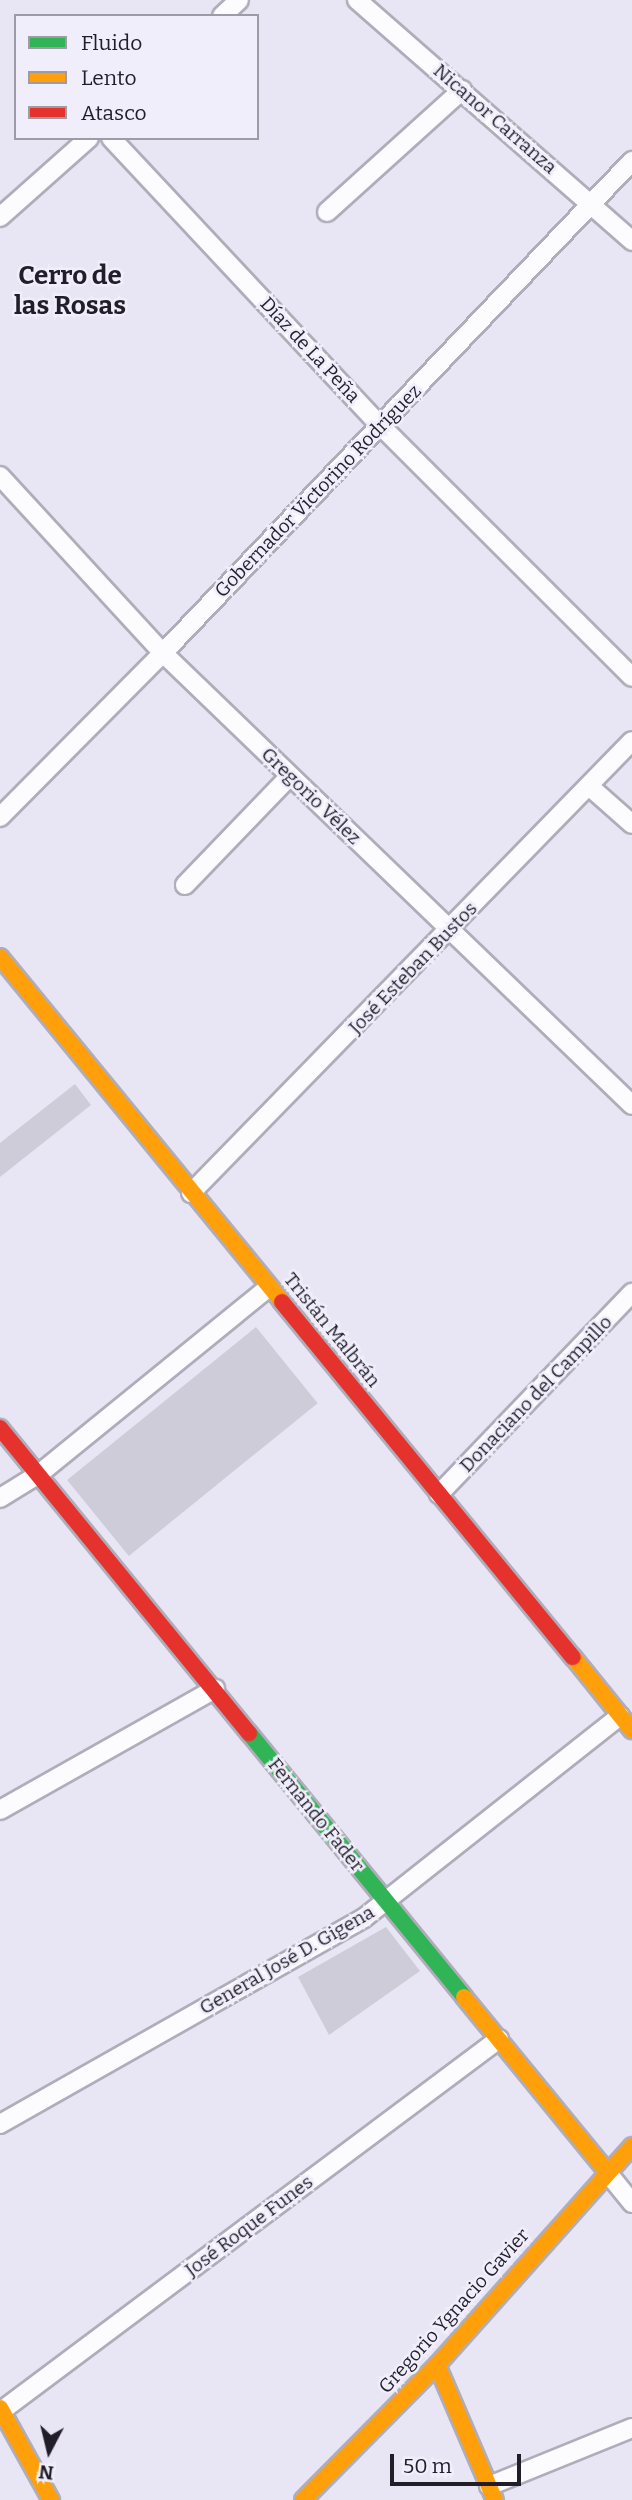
<!DOCTYPE html>
<html>
<head>
<meta charset="utf-8">
<style>
	body { margin:0 }
	#map { position:relative; width:632px; height:2500px; overflow:hidden; background:#e8e5f5; font-family:Bitter,serif }
	div>[style] { position:absolute }
	[style*='--x'] { left:calc(var(--x)*1px); top:calc(var(--y)*1px); width:calc(var(--w)*1px); rotate:calc(var(--a)*1deg) }
	.building>* { inset:0; background:#cfccd9; transform-origin:0 0 }
	.roads { filter:drop-shadow(2px 0 #afadb9) drop-shadow(-2px 0 #afadb9) drop-shadow(0 2px #afadb9) drop-shadow(0 -2px #afadb9) }
	.street>* { height:18px; margin:-9px; padding:0 9px; transform-origin:9px; border-radius:9px; background:#fcfbfe }
	.fast>* { height:16px; margin:-8px; padding:0 8px; transform-origin:8px; border-radius:8px; background:#30b455 }
	.slow>* { height:16px; margin:-8px; padding:0 8px; transform-origin:8px; border-radius:8px; background:#ff9f0a }
	.jam>* { height:16px; margin:-8px; padding:0 8px; transform-origin:8px; border-radius:8px; background:#e5322d }
	span { translate:-50% -50%; white-space:nowrap; text-align:center; line-height:1.15; -webkit-text-stroke:5px #f0eefa; paint-order:stroke }
	.street-label { font-size:19px; color:#211e29 }
	.district-label { font-size:26px; color:#211e29; font-weight:700 }
	.legend { position:absolute; left:14px; top:14px; width:245px; height:126px; box-sizing:border-box; background:#f0eefa; border:2px solid #9d9ba6; margin:0; padding:9px 12px; list-style:none; font-size:21px; color:#211e29 }
	.legend li { display:flex; align-items:center; gap:14px; height:35px }
	.legend b { width:35px; border:2px solid #9d9ba6 }
	.north { position:absolute; left:14px; top:2416px; width:70px; height:70px; -webkit-text-stroke:5px #f0eefa; paint-order:stroke; rotate:187deg; font-size:19px; font-weight:700; line-height:28px; text-align:center; color:#211e29 }
	.north::after { content:''; display:block; margin:auto; width:24px; height:32px; background:#211e29; clip-path:polygon(50% 0,100% 100%,50% 72%,0 100%) }
	.scale { position:absolute; left:390px; top:2454px; width:131px; height:32px; box-sizing:border-box; border:4px solid #211e29; border-top:0; padding-left:9px; font-size:21px; line-height:24px; white-space:nowrap; color:#211e29; -webkit-text-stroke:5px #f0eefa; paint-order:stroke }
</style>
</head>
<body>
<div id="map">
	<div class="building">
		<div style="clip-path:polygon(75px 1084px,91px 1105px,0 1177px,0 1143px)"></div>
		<div style="left:256px;top:1327px;width:98px;height:243px;rotate:51deg"></div>
		<div style="clip-path:polygon(386px 1927px,420px 1971px,329px 2035px,298px 1977px)"></div>
	</div>
	<div class="roads">
		<div class="street">
			<div style="--x:357;--y:0;--w:366;--a:41.2"></div>
			<div style="--x:222;--y:16;--w:23;--a:-43"></div>
			<div style="--x:111;--y:138;--w:393;--a:46.9"></div>
			<div style="--x:380;--y:425;--w:356;--a:45"></div>
			<div style="--x:327;--y:212;--w:182;--a:-42.1"></div>
			<div style="--x:0;--y:217;--w:119;--a:-41.6"></div>
			<div style="--x:0;--y:476;--w:241;--a:47.4"></div>
			<div style="--x:163;--y:653;--w:651;--a:43.94"></div>
			<div style="--x:589;--y:786;--w:57;--a:41.5"></div>
			<div style="--x:0;--y:817;--w:231;--a:-45.2"></div>
			<div style="--x:163;--y:653;--w:680;--a:-46.37"></div>
			<div style="--x:185;--y:885;--w:151;--a:-46.1"></div>
			<div style="--x:191;--y:1193;--w:631;--a:-45.71"></div>
			<div style="--x:439;--y:1494;--w:279;--a:-46.2"></div>
			<div style="--x:0;--y:1498;--w:46;--a:-31.6"></div>
			<div style="--x:39;--y:1474;--w:296;--a:-39.1"></div>
			<div style="--x:0;--y:1810;--w:247;--a:-29.4"></div>
			<div style="--x:0;--y:2124;--w:418;--a:-29.5"></div>
			<div style="--x:364;--y:1918;--w:326;--a:-38.3"></div>
			<div style="--x:607;--y:2172;--w:40;--a:51"></div>
			<div style="--x:0;--y:2412;--w:623;--a:-36.78"></div>
			<div style="--x:489;--y:2486;--w:154;--a:-22.1"></div>
		</div>
		<div class="fast">
			<div style="--x:249;--y:1733;--w:340;--a:50.8"></div>
		</div>
		<div class="slow">
			<div style="--x:0;--y:957;--w:446;--a:50.7"></div>
			<div style="--x:573;--y:1657;--w:94;--a:51.1"></div>
			<div style="--x:464;--y:1997;--w:226;--a:50.7"></div>
			<div style="--x:437;--y:2365;--w:147;--a:66.8"></div>
			<div style="--x:0;--y:2408;--w:105;--a:61"></div>
			<div style="--x:303;--y:2500;--w:190;--a:-45.2"></div>
			<div style="--x:437;--y:2365;--w:293;--a:-48.3"></div>
		</div>
		<div class="jam">
			<div style="--x:282;--y:1302;--w:459;--a:50.7"></div>
			<div style="--x:0;--y:1428;--w:394;--a:50.8"></div>
		</div>
	</div>
	<div class="street-label">
		<span style="left:495px;top:119px;rotate:41deg">Nicanor Carranza</span>
		<span style="left:310px;top:350px;rotate:47deg">Díaz de La Peña</span>
		<span style="left:318px;top:491px;rotate:-46deg">Gobernador Victorino Rodríguez</span>
		<span style="left:311px;top:796px;rotate:44deg">Gregorio Vélez</span>
		<span style="left:413px;top:968px;rotate:-46deg">José Esteban Bustos</span>
		<span style="left:332px;top:1330px;rotate:51deg">Tristán Malbrán</span>
		<span style="left:536px;top:1394px;rotate:-46deg">Donaciano del Campillo</span>
		<span style="left:316px;top:1815px;rotate:51deg">Fernando Fader</span>
		<span style="left:287px;top:1960px;rotate:-30deg">General José D. Gigena</span>
		<span style="left:249px;top:2226px;rotate:-37deg">José Roque Funes</span>
		<span style="left:454px;top:2311px;rotate:-48deg">Gregorio Ygnacio Gavier</span>
	</div>
	<div class="district-label">
		<span style="left:70px;top:291px">Cerro de<br>las Rosas</span>
	</div>
	<ul class="legend">
	<li><b style="height:9px;background:#30b455"></b>Fluido</li>
	<li><b style="height:9px;background:#ff9f0a"></b>Lento</li>
	<li><b style="height:9px;background:#e5322d"></b>Atasco</li>
	</ul>
	<div class="north">N</div>
	<div class="scale">50 m</div>
</div>
</body>
</html>
